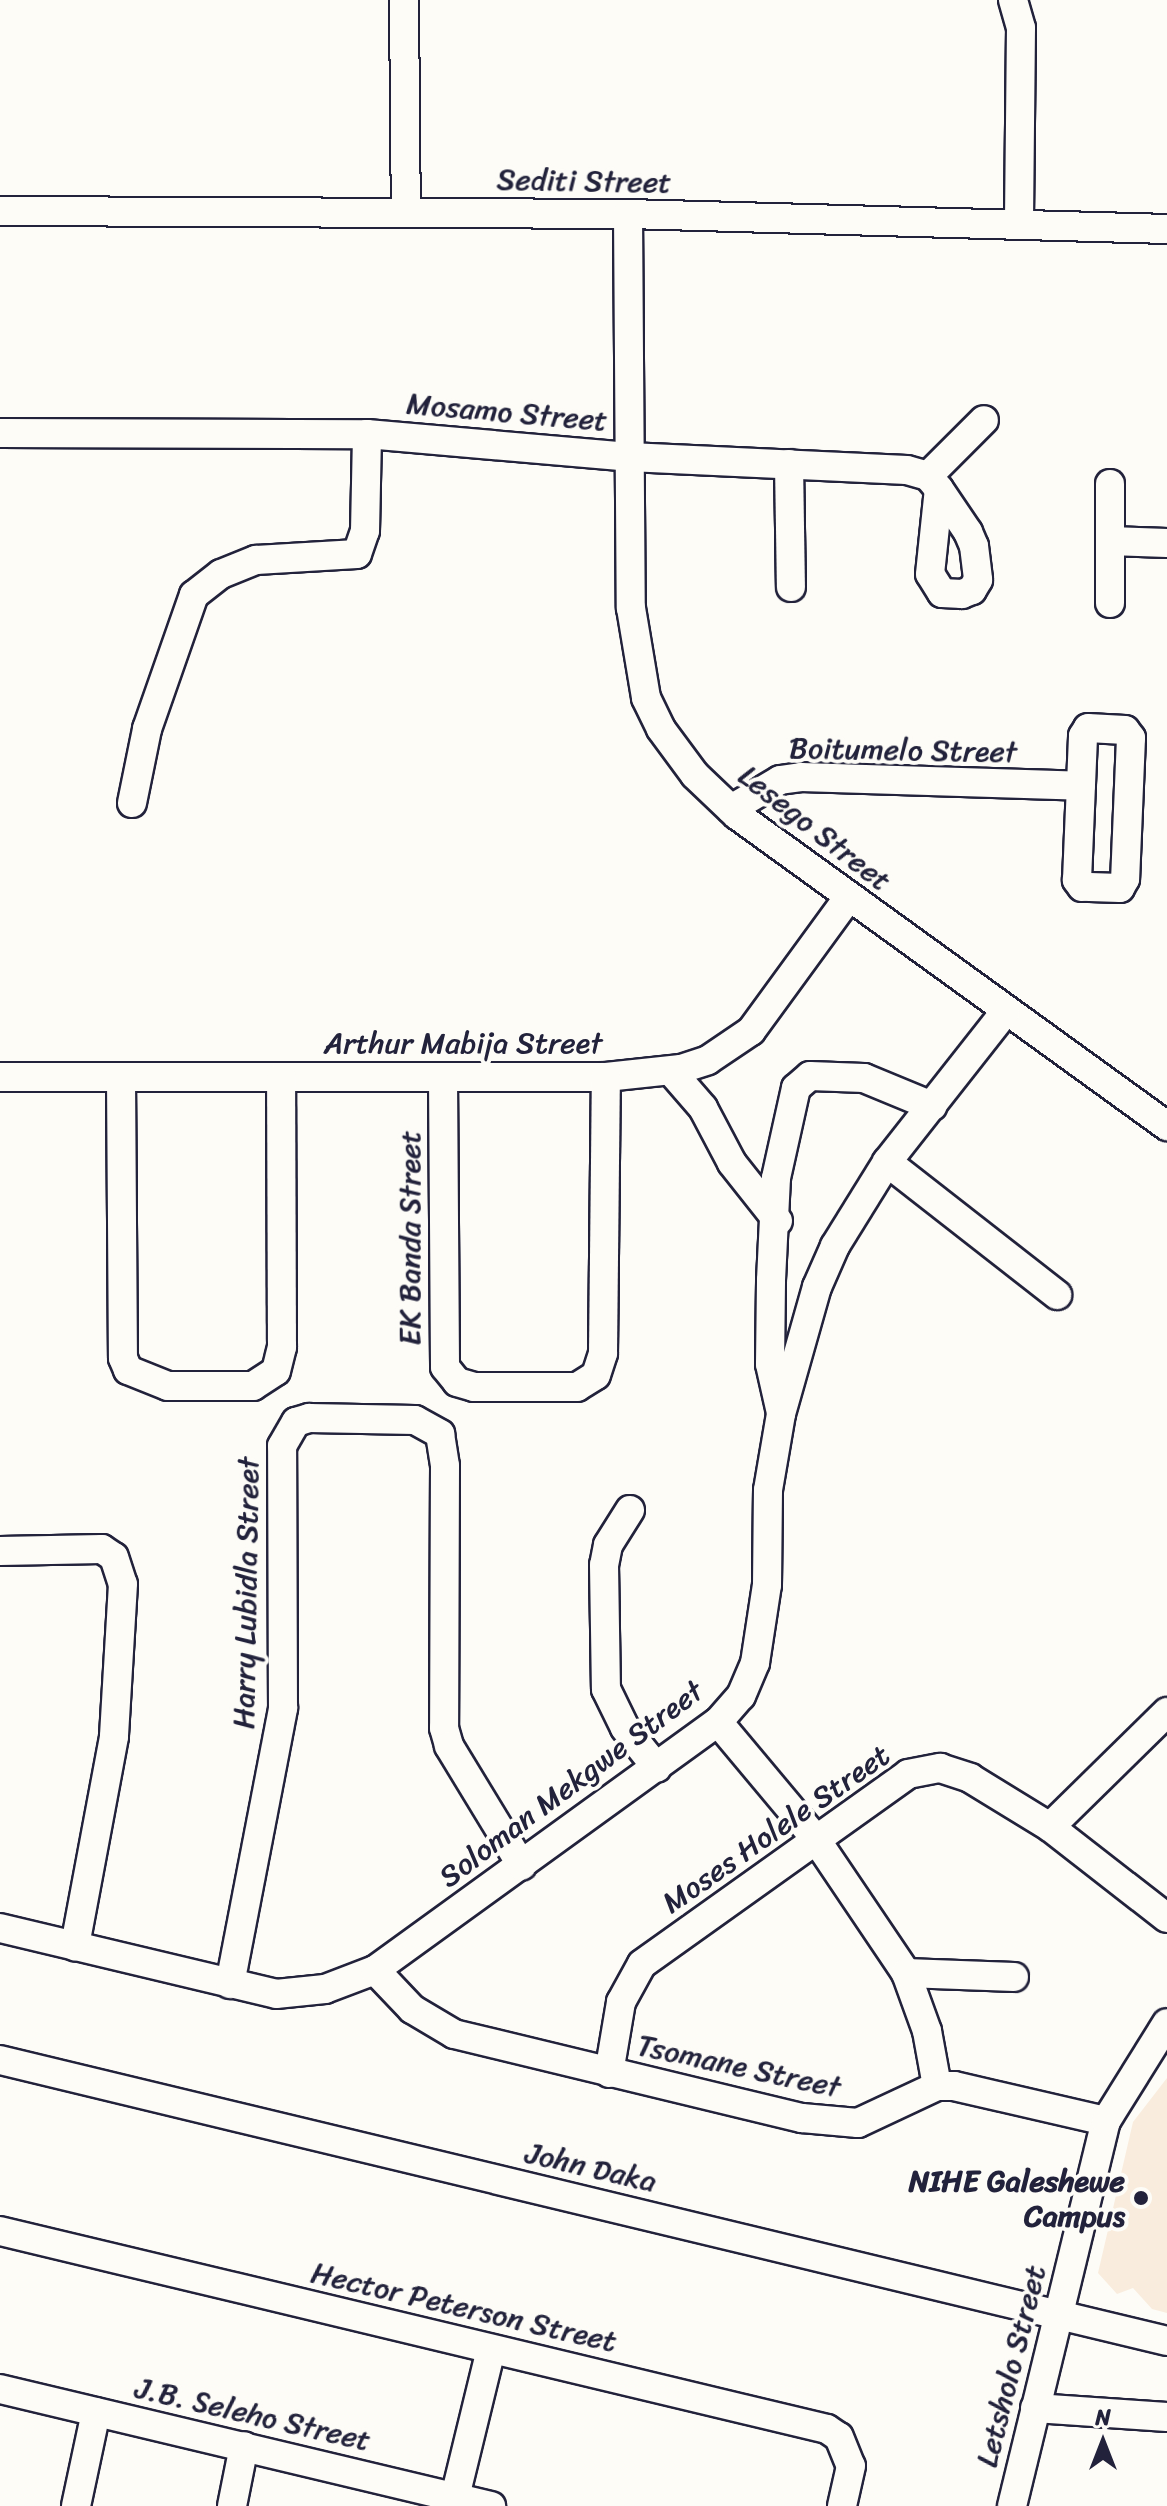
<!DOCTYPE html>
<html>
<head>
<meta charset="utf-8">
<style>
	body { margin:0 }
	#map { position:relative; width:1167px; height:2506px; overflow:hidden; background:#fdfcf7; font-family:Sriracha,sans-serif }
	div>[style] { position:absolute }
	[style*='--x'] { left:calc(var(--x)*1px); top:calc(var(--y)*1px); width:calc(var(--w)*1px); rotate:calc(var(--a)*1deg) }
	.built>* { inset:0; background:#f9ecdd }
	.roads { filter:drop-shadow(2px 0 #22223b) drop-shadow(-2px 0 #22223b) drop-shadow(0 2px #22223b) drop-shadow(0 -2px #22223b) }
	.minor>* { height:28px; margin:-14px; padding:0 14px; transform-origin:14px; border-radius:14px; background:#fdfcf7 }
	.dots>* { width:22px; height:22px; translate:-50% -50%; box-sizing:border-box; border:4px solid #fdfcf7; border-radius:50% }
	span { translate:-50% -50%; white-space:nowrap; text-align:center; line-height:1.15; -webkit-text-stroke:8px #fdfcf7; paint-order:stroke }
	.street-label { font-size:30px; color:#22223b }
	.poi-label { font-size:30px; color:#22223b; font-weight:700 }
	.right { translate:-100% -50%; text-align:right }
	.north { position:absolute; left:1063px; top:2402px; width:80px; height:80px; -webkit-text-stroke:6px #fdfcf7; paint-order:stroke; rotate:0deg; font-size:22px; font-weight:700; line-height:32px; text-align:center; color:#22223b }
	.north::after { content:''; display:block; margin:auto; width:28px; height:36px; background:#22223b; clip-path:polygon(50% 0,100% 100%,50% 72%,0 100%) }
</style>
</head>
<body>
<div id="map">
	<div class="built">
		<div style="clip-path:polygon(1167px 2078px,1167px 2313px,1152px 2309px,1133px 2288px,1117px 2294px,1098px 2273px,1133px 2122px)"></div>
	</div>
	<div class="roads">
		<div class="minor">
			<div style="--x:404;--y:0;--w:213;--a:89.5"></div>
			<div style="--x:1013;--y:0;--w:29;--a:74"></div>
			<div style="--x:1021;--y:28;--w:195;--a:90.6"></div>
			<div style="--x:0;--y:211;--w:628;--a:0.27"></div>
			<div style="--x:628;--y:214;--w:539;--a:1.59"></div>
			<div style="--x:628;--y:214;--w:394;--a:89.6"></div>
			<div style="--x:631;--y:608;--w:91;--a:80.5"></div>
			<div style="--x:646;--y:698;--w:34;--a:64"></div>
			<div style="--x:661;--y:729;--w:57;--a:53.5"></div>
			<div style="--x:695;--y:775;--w:58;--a:43.6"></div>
			<div style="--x:737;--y:815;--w:531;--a:35.88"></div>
			<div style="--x:0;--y:433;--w:367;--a:0.2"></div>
			<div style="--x:367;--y:434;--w:263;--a:5"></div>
			<div style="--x:629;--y:457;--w:278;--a:2.7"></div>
			<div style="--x:907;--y:470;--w:22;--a:16"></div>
			<div style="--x:928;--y:476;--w:79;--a:-45"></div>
			<div style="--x:789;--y:464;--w:123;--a:89.1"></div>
			<div style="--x:928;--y:476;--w:17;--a:50"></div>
			<div style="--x:939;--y:489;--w:52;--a:56"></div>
			<div style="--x:968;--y:532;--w:15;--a:67"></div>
			<div style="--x:974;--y:546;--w:34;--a:83"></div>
			<div style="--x:978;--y:580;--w:12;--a:121"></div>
			<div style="--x:972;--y:590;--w:11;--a:158"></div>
			<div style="--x:962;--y:594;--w:20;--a:-177"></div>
			<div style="--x:942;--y:593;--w:22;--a:-122"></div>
			<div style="--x:930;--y:574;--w:85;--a:-84"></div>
			<div style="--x:1110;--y:541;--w:57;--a:2"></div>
			<div style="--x:1110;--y:603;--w:119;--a:-90"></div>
			<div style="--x:1088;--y:728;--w:37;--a:3"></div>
			<div style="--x:1125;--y:730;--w:10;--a:53"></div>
			<div style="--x:1131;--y:738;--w:141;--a:92.4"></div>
			<div style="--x:1125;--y:879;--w:10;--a:119"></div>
			<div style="--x:1120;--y:888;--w:38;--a:-178"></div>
			<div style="--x:1082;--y:887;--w:9;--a:-126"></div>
			<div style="--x:1077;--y:880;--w:144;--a:-87.6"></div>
			<div style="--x:1083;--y:736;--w:9;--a:-58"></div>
			<div style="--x:132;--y:803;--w:76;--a:-78.5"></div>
			<div style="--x:147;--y:729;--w:142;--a:-70.7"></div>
			<div style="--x:194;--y:595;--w:34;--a:-38"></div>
			<div style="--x:221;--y:574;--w:38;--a:-22"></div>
			<div style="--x:256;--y:560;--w:101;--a:-3.4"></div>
			<div style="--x:357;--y:554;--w:24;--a:-71"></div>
			<div style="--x:365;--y:531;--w:97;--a:-88.8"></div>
			<div style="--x:731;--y:809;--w:57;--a:-30.6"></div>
			<div style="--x:780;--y:780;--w:21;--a:-8"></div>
			<div style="--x:801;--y:777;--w:280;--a:1.8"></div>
			<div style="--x:671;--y:1071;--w:49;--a:49.1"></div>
			<div style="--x:703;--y:1108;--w:62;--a:62.2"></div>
			<div style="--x:732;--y:1163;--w:74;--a:51.6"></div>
			<div style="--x:0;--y:1077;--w:606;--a:0"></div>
			<div style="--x:606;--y:1077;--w:75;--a:-6.1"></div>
			<div style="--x:681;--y:1069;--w:28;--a:-18"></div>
			<div style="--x:708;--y:1060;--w:52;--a:-34"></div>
			<div style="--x:751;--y:1031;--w:165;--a:-53.9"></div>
			<div style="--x:121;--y:1078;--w:280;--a:89.6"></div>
			<div style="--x:123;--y:1358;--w:13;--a:67"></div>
			<div style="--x:128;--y:1370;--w:43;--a:21.8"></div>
			<div style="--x:168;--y:1386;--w:85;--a:0"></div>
			<div style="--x:253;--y:1386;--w:27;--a:-33"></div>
			<div style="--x:276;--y:1371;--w:25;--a:-76"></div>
			<div style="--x:282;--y:1347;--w:270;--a:-90.2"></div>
			<div style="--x:443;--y:1078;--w:289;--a:89.6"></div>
			<div style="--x:445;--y:1367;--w:19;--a:51"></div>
			<div style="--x:457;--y:1382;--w:18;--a:16"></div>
			<div style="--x:474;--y:1387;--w:103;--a:0"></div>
			<div style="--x:577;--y:1387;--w:22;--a:-32"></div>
			<div style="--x:596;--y:1375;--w:23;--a:-72"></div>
			<div style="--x:603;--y:1353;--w:276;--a:-89.4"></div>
			<div style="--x:887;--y:1162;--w:216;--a:38"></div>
			<div style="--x:781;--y:1413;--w:50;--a:-102.7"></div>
			<div style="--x:770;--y:1364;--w:84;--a:-89.3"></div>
			<div style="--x:771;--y:1280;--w:102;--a:-87.2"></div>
			<div style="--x:776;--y:1178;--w:92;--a:-77.5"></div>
			<div style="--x:796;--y:1088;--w:18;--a:-41"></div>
			<div style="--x:810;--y:1076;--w:54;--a:2.1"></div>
			<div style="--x:864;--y:1078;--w:74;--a:22.4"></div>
			<div style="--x:630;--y:1510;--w:41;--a:122.2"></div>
			<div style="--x:608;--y:1545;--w:20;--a:101"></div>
			<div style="--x:604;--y:1565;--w:124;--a:89.1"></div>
			<div style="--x:606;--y:1689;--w:43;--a:64"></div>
			<div style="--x:625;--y:1728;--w:51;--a:51.3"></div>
			<div style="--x:0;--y:1551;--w:102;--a:-1.1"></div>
			<div style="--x:102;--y:1549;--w:14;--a:34"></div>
			<div style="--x:114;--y:1557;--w:28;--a:72"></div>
			<div style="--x:123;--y:1584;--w:153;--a:93.4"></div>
			<div style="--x:114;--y:1737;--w:213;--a:100.6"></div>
			<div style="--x:718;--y:1722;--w:151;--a:50.1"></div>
			<div style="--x:815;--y:1838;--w:163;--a:56"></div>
			<div style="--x:906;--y:1973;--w:62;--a:70.1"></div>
			<div style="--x:927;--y:2031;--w:56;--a:79.7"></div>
			<div style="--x:1050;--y:1827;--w:164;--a:-44.5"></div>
			<div style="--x:0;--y:1928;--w:284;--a:13.4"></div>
			<div style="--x:276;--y:1994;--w:49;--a:-5.8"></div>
			<div style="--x:325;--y:1989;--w:53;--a:-20.8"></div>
			<div style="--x:375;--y:1970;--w:423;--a:-35.9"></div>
			<div style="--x:718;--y:1722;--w:35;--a:-49"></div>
			<div style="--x:741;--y:1696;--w:36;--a:-67"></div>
			<div style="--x:755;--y:1663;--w:79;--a:-81.3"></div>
			<div style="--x:767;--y:1585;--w:95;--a:-89.4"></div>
			<div style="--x:768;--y:1490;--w:77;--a:-80.3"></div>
			<div style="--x:781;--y:1414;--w:132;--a:-74.2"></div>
			<div style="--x:817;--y:1287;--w:45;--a:-66.3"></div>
			<div style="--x:835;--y:1246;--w:99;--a:-58.2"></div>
			<div style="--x:887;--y:1162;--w:191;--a:-51.8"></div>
			<div style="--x:375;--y:1970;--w:54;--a:46.5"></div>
			<div style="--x:412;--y:2009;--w:49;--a:30.8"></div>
			<div style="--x:454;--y:2034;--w:358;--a:13.6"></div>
			<div style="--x:802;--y:2118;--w:56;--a:5.1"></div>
			<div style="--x:858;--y:2123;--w:87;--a:-25.1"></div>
			<div style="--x:937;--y:2086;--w:17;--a:0"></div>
			<div style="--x:954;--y:2086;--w:156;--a:13"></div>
			<div style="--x:906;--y:1973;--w:108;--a:2.1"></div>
			<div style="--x:230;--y:1984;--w:281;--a:-79.1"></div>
			<div style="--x:283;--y:1708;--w:262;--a:-90.2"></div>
			<div style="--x:282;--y:1446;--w:28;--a:-60"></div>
			<div style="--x:296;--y:1422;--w:14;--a:-17"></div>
			<div style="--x:309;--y:1418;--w:106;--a:1.1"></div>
			<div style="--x:415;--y:1420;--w:29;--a:29"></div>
			<div style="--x:440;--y:1434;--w:32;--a:81"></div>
			<div style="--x:445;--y:1466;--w:262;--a:90.2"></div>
			<div style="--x:444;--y:1728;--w:19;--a:74"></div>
			<div style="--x:449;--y:1746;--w:140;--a:58.7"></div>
			<div style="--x:0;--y:2060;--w:1200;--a:13.54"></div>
			<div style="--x:609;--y:2073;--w:72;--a:-80.4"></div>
			<div style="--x:621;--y:2002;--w:43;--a:-61.1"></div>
			<div style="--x:642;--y:1964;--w:327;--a:-35.5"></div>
			<div style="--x:908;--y:1774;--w:33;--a:-11"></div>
			<div style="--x:940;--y:1768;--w:32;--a:18"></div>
			<div style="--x:970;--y:1778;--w:94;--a:31.5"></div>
			<div style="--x:1050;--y:1827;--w:148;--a:37.9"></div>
			<div style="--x:0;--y:2231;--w:850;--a:13.46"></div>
			<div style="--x:827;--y:2429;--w:14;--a:34"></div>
			<div style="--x:839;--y:2437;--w:31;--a:68"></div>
			<div style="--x:851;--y:2466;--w:41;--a:102.7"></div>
			<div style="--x:0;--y:2389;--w:505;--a:13.4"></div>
			<div style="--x:1035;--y:2408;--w:132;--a:3.9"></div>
			<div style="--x:455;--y:2497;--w:152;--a:-76.3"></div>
			<div style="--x:76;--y:2506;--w:96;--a:-78"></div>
			<div style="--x:232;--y:2506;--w:61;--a:-78.7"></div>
			<div style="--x:1012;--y:2506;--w:396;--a:-76.3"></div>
			<div style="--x:1106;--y:2121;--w:115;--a:-58.1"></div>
		</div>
	</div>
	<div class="dots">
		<div style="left:1141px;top:2198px;background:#22223b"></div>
	</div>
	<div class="street-label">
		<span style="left:584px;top:181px;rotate:1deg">Sediti Street</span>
		<span style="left:507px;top:412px;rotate:5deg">Mosamo Street</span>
		<span style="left:903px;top:750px;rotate:1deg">Boitumelo Street</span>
		<span style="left:815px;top:828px;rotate:38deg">Lesego Street</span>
		<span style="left:463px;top:1043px">Arthur Mabija Street</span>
		<span style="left:410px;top:1238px;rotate:-90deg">EK Banda Street</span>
		<span style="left:246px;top:1593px;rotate:-89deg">Harry Lubidla Street</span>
		<span style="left:571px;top:1784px;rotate:-37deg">Soloman Mekgwe Street</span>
		<span style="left:776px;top:1829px;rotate:-35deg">Moses Holele Street</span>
		<span style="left:739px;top:2066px;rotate:12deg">Tsomane Street</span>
		<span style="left:591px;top:2167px;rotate:13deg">John Daka</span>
		<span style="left:464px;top:2307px;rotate:13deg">Hector Peterson Street</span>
		<span style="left:1011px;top:2366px;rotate:-76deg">Letsholo Street</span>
		<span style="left:253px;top:2414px;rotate:13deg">J.B. Seleho Street</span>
	</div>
	<div class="poi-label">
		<span class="right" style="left:1125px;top:2198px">NIHE Galeshewe<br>Campus</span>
	</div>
	<div class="north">N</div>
</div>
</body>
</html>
